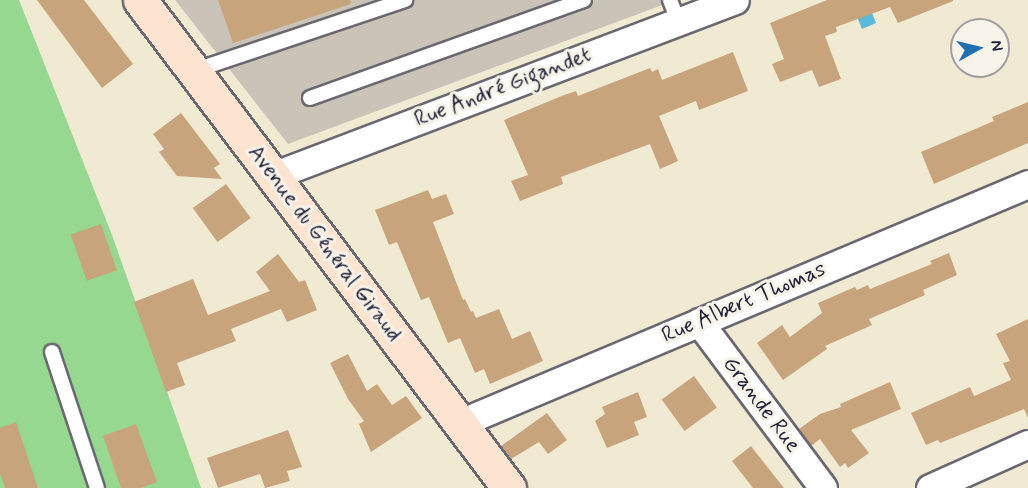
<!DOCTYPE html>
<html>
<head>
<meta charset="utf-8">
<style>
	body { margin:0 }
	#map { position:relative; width:1028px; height:488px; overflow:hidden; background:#f0ead3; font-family:Mynerve,sans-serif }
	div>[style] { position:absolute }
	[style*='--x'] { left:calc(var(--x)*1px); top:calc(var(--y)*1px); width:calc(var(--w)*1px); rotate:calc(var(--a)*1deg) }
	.industrial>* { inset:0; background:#c9c3b8 }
	.green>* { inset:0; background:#96d88f }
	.water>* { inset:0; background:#59bbd8 }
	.building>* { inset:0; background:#c7a47b; transform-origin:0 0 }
	.roads { filter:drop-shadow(2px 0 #6a6870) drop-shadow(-2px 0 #6a6870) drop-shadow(0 2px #6a6870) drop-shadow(0 -2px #6a6870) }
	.service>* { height:14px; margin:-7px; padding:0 7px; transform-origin:7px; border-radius:7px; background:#fff }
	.minor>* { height:27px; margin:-13.5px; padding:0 13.5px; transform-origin:13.5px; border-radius:13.5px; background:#fff }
	.secondary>* { height:33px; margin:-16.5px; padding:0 16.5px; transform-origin:16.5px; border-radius:16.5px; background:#fde4d1 }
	span { translate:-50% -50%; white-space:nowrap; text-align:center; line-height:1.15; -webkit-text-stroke:6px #f7f3e8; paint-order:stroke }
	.street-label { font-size:22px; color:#22223b }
	.north { position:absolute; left:950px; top:18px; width:60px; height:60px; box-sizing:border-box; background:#f7f3e8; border:2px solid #a29fa3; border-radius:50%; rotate:82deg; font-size:16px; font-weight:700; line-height:24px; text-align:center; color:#22223b }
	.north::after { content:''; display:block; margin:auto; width:21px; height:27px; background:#1f6fb2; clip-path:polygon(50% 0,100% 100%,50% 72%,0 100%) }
</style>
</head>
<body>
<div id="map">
	<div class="industrial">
		<div style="clip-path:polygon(175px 0,676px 0,288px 144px)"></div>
	</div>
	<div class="green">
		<div style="clip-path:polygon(0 0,19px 0,112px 235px,201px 488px,0 488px)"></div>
	</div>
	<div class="water">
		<div style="clip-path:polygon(850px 0,867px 0,876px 23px,862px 29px)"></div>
	</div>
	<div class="building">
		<div style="clip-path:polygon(37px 0,84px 0,133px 64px,102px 88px)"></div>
		<div style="clip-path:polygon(218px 0,350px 0,351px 4px,233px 43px)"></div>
		<div style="clip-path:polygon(827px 0,953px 0,953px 1px,898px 23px,890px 7px,836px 27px,837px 32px,825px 36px,841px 79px,819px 87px,812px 70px,780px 82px,772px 64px,784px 59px,770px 23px)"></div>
		<div style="clip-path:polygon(733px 52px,748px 91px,699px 110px,696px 101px,659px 116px,678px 161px,660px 169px,650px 144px,561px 177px,563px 184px,520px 201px,511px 181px,528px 175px,504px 120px,564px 95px,576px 91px,578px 96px,650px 68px,652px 72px,658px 69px,662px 80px)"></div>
		<div style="clip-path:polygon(1028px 102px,1028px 143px,934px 184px,921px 152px,994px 121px,992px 117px)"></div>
		<div style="clip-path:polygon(181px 113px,220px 164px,214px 168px,222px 179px,177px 176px,159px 152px,164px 149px,153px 134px)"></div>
		<div style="left:226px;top:184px;width:42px;height:41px;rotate:54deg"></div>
		<div style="clip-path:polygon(428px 190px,432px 199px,446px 194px,454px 214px,433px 222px,463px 300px,465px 299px,471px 312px,473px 311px,476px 318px,499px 309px,512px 339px,530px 331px,543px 361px,490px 384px,484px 369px,475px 373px,460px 338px,448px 343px,429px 297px,421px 300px,397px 242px,389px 245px,375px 210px)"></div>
		<div style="left:101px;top:224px;width:49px;height:32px;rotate:71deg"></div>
		<div style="clip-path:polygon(949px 253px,957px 275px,923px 290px,925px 295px,869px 319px,872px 325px,825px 346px,827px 349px,783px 380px,757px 343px,782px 325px,790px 337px,822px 313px,818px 303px,855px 287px,857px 290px,868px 285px,870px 289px,932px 264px,930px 261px)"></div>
		<div style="clip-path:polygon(278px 254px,299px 282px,305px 280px,317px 310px,287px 322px,281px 309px,231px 329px,236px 341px,177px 363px,185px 385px,166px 392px,134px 302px,193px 279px,208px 315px,270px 291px,256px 272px)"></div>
		<div style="clip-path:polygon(1028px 319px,1028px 418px,1024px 409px,940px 443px,938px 440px,926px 445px,911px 413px,970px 387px,974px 396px,1011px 380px,1003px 363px,1010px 361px,996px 334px)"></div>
		<div style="clip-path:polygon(348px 354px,367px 391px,377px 384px,392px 405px,406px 396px,422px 418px,371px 452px,359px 424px,364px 421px,348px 399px,330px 363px)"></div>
		<div style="left:694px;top:376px;width:39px;height:40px;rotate:54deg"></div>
		<div style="clip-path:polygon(890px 382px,901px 409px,851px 430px,869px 453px,848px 468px,845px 463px,840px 467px,820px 439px,811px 446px,799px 429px,820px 414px,841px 407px,840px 404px)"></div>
		<div style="clip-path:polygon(638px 392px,647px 417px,634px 422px,639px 435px,607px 448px,595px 421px,605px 414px,602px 407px)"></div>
		<div style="clip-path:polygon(547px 413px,567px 440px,548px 454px,539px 442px,511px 459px,501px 446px)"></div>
		<div style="clip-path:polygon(16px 422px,38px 488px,5px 488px,0 473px,0 428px)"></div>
		<div style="clip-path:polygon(136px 424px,157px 482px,141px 488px,121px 488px,103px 436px)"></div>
		<div style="clip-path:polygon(288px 430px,302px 467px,287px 471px,290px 481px,265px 488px,260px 474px,218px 488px,207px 458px)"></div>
		<div style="clip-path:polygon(751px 446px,765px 464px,784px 488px,753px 488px,732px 461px)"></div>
	</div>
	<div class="roads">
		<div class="service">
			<div style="--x:670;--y:0;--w:22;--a:69"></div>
			<div style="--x:193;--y:71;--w:224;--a:-18.5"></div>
			<div style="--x:310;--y:98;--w:291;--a:-19.7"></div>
			<div style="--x:52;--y:352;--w:143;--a:71.7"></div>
		</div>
		<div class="minor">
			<div style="--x:272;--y:176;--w:495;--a:-20.8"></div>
			<div style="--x:699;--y:322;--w:207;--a:53.2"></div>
			<div style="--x:460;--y:423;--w:616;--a:-22.82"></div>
			<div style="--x:930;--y:488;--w:107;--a:-24.2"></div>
		</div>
		<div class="secondary">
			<div style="--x:140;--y:0;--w:612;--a:52.91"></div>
		</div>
	</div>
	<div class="street-label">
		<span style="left:503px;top:88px;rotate:-21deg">Rue André Gigandet</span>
		<span style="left:324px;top:244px;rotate:53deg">Avenue du Général Giraud</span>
		<span style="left:744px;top:303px;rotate:-23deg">Rue Albert Thomas</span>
		<span style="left:761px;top:405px;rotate:53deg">Grande Rue</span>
	</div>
	<div class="north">N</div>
</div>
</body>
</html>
